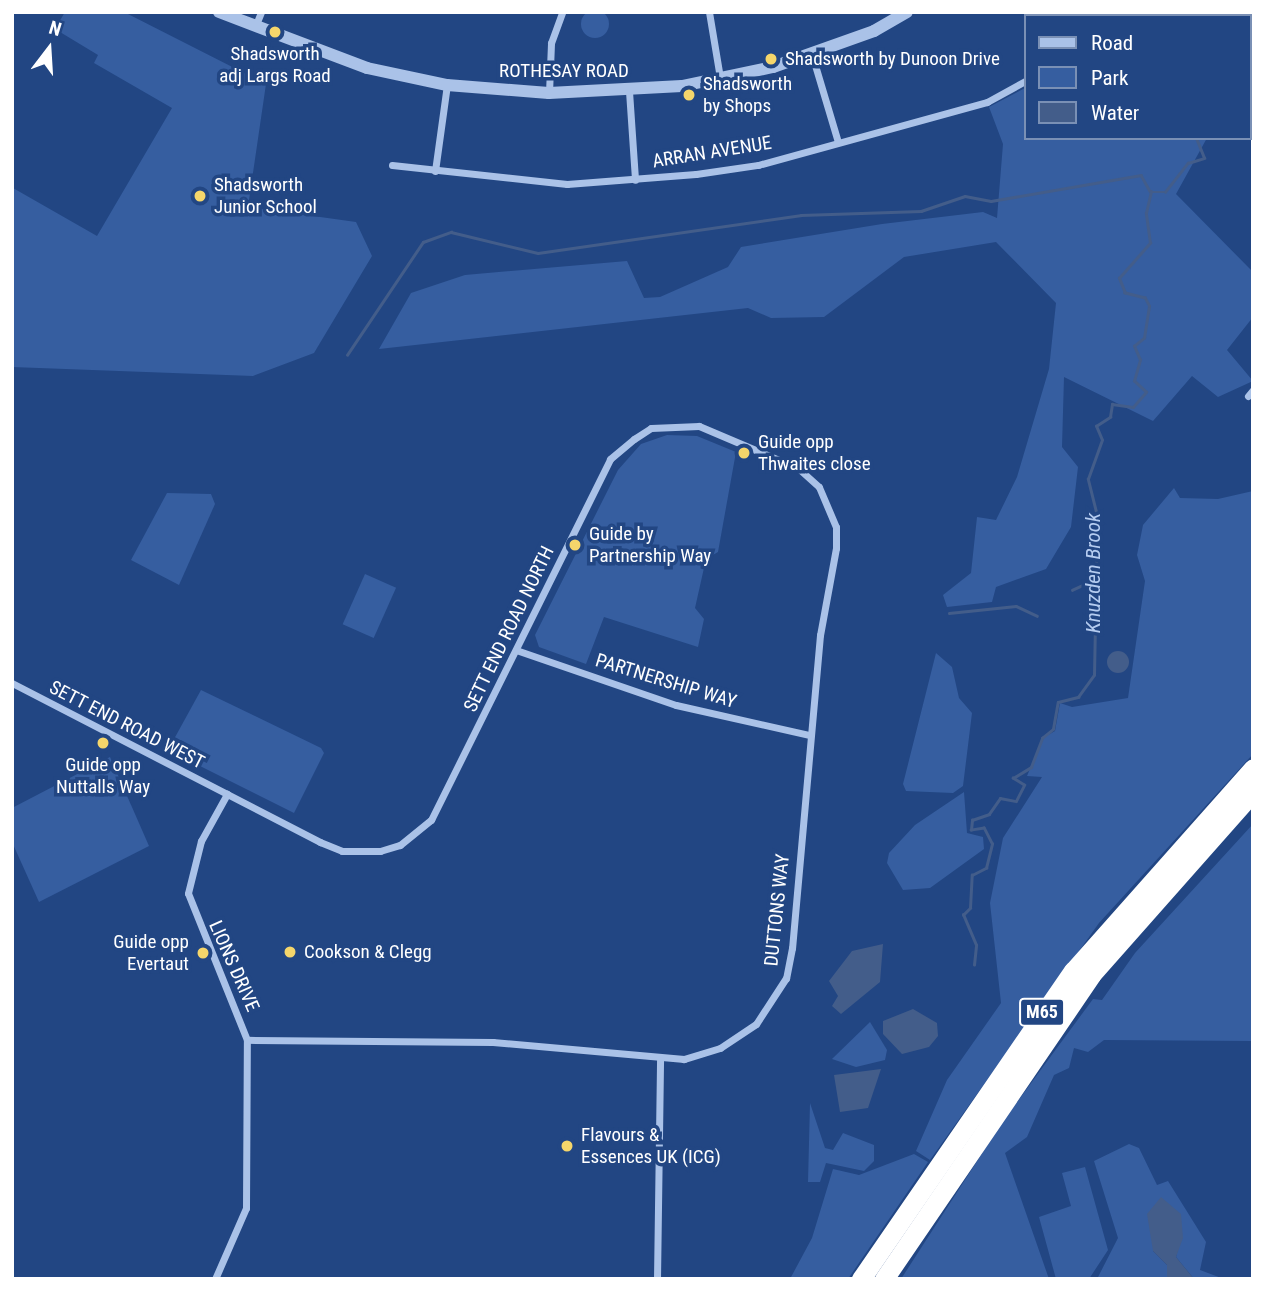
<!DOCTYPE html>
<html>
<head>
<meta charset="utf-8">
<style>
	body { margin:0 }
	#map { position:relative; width:1265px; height:1291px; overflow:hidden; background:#224683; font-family:"Roboto Condensed",sans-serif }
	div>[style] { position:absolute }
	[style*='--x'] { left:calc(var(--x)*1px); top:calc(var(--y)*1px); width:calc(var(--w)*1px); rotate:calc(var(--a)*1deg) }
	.green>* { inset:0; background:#365ea0; transform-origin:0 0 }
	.round { border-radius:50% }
	.water>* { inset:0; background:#435d8a }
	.stream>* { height:2.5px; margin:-1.25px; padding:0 1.25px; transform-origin:1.25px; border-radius:1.25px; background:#435d8a }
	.minor>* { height:7px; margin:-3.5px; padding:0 3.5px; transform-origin:3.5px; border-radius:3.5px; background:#aac2e8 }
	.tertiary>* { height:12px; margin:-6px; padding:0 6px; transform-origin:6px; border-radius:6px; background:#aac2e8 }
	.motorway>* { height:19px; margin:-9.5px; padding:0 9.5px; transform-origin:9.5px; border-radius:9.5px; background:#fff }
	.dots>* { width:19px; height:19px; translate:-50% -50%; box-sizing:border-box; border:4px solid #224683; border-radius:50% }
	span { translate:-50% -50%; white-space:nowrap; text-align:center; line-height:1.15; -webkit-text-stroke:7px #224683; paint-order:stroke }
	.shield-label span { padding:2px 5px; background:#224683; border:2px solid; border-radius:5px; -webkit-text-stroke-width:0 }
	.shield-label { font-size:18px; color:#fff; font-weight:700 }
	.poi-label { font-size:19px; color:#fff }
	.left { translate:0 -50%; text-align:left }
	.right { translate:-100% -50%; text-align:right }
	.street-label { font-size:19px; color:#fff }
	.water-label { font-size:21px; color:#b5ccf0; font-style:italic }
	.frame { position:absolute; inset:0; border:14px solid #fff; pointer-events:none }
	.legend { position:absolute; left:1024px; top:14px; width:228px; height:126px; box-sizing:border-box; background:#224683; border:2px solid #7a90b5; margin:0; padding:9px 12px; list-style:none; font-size:21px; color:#fff }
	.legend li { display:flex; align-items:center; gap:14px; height:35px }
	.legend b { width:35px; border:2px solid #7a90b5 }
	.north { position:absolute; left:14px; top:14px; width:70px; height:70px; -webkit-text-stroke:5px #224683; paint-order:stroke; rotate:17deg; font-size:19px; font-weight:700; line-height:28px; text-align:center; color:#fff }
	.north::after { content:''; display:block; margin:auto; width:24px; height:32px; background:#fff; clip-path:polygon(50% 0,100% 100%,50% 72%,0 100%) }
</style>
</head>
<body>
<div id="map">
	<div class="green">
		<div class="round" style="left:581px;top:10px;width:28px;height:28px"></div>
		<div style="clip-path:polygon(65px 12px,124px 12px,266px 84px,248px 207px,356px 222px,372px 256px,314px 353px,253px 376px,12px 367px,13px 188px,97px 236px,172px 108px,94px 63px,98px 55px,55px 29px)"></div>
		<div style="left:1083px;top:12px;width:157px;height:4px"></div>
		<div style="clip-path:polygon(1025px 88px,1025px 138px,1207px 138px,1176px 194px,1253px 272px,1253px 317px,1227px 350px,1253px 381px,1218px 397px,1192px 376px,1153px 421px,1064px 377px,1062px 447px,1078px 467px,1071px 527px,1046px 569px,996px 587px,992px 602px,947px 607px,943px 595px,971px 573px,977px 517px,996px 520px,1017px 477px,1049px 369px,1056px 303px,996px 242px,904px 257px,824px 317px,771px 318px,748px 308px,379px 349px,411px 293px,465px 275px,627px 261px,644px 298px,660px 297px,728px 267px,741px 247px,882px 224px,983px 212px,997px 218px,1003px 144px,989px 107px)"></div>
		<div style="clip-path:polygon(667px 435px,697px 436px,736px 452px,718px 552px,706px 559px,695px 608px,704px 619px,698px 647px,604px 617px,586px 664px,539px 647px,535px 635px,618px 470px,641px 444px)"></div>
		<div style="clip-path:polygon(1174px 488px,1180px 498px,1218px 499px,1253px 491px,1253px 754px,1099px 923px,930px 1160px,916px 1151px,947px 1080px,1001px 1003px,990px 903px,1003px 838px,1042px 777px,1027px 776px,1043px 738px,1055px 731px,1060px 703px,1072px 707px,1128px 698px,1145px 581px,1137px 555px,1143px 525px)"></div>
		<div style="clip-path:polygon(167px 493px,211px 494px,215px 504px,179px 585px,131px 560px)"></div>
		<div style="left:365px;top:574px;width:34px;height:55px;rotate:24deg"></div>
		<div style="clip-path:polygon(936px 653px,952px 667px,959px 698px,972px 713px,963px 786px,953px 793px,906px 791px,903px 784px)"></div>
		<div style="clip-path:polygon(201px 690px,321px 748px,324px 753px,294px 813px,168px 750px)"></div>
		<div style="clip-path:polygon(110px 757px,149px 846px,39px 902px,12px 842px,12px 808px)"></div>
		<div style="clip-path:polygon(964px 792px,967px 833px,983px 837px,984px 849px,930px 888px,903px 890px,887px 863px,889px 853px,915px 825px)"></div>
		<div style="clip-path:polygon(1253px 824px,1253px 1041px,1104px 1040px,1088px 1052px,1074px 1048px,1069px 1068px,1054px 1075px,1027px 1137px,1005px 1153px,1049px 1279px,901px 1279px,1003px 1121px,1093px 999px,1102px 1000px,1135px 953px)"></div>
		<div style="clip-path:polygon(870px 1022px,887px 1050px,885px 1060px,856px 1067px,832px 1059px)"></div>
		<div style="clip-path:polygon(810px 1103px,825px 1148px,833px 1150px,843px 1133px,874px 1145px,874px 1161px,864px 1171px,826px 1163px,820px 1182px,808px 1182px)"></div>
		<div style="clip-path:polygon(1129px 1144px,1139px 1148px,1157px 1185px,1168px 1181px,1206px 1242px,1200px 1270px,1224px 1279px,1194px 1279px,1176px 1257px,1179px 1245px,1153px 1251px,1167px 1265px,1167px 1279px,1097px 1279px,1118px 1238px,1094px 1161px)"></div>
		<div style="clip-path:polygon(914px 1154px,928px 1162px,848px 1279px,790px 1279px,812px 1238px,833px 1169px,859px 1175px)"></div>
		<div style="clip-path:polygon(1085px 1167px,1108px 1250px,1089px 1279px,1056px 1279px,1039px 1217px,1071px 1206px,1062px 1173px)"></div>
	</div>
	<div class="water">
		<div class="round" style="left:1107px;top:651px;width:22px;height:22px"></div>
		<div style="clip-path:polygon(883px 944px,880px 982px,841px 1014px,832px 1006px,838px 996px,829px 981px,852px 951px)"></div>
		<div style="clip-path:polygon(913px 1009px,937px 1023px,938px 1036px,929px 1047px,902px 1054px,883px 1034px,883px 1021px)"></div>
		<div style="clip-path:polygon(881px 1069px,868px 1108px,840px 1112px,834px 1075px)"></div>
		<div style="clip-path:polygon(1161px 1197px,1181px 1214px,1183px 1238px,1176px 1257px,1194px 1279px,1167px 1279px,1167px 1265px,1153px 1251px,1147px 1214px)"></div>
	</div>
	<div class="stream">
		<div style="--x:1188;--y:12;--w:4;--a:76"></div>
		<div style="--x:347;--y:355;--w:136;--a:-56.1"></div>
		<div style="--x:423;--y:242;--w:30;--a:-20"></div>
		<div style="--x:451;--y:232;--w:89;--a:13.6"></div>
		<div style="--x:538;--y:253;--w:266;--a:-8.2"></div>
		<div style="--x:801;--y:215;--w:120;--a:-1.9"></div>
		<div style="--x:921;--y:211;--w:46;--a:-18.8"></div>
		<div style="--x:965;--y:196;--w:26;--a:11"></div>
		<div style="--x:991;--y:201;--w:152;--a:-9.8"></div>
		<div style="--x:1141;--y:175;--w:18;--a:61"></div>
		<div style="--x:1072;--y:590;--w:21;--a:-25"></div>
		<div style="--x:949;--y:613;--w:67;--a:-6"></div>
		<div style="--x:1016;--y:606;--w:23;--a:25"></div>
		<div style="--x:974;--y:965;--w:20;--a:-84"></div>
		<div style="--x:976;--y:945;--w:33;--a:-113"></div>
		<div style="--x:963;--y:915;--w:10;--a:-45"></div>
		<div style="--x:970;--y:908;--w:33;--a:-87"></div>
		<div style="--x:972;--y:875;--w:16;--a:-27"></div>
		<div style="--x:986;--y:868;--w:25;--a:-76"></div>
		<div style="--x:992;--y:844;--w:18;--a:-117"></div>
		<div style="--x:984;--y:828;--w:13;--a:171"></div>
		<div style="--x:971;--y:830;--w:10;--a:-84"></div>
		<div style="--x:972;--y:820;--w:18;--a:-19"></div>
		<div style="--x:989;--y:814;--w:19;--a:-55"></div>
		<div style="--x:1000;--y:798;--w:16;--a:11"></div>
		<div style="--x:1016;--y:801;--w:18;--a:-63"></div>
		<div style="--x:1024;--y:785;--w:13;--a:-148"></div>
		<div style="--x:1013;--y:778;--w:21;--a:-31"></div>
		<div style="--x:1031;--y:767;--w:31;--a:-69"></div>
		<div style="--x:1042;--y:738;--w:14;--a:-39"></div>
		<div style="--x:1053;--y:729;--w:27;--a:-80"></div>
		<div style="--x:1058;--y:702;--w:21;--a:-14"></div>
		<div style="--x:1078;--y:697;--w:27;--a:-54"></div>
		<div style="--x:1094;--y:675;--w:159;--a:-88.9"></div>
		<div style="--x:1097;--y:516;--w:38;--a:-104"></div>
		<div style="--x:1088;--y:479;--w:41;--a:-70.3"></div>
		<div style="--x:1102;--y:440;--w:15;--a:-113"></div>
		<div style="--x:1096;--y:426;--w:17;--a:-33"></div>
		<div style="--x:1110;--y:417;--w:13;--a:-81"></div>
		<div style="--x:1112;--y:404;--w:21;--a:8"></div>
		<div style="--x:1133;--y:407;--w:20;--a:-49"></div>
		<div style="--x:1146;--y:392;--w:16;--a:-137"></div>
		<div style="--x:1134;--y:381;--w:22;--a:-74"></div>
		<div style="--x:1140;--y:360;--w:15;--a:-113"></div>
		<div style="--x:1134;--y:346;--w:13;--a:-39"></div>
		<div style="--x:1144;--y:338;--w:32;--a:-81"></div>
		<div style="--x:1149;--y:306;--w:9;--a:-117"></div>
		<div style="--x:1145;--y:298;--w:21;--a:-166"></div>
		<div style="--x:1125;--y:293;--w:16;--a:-112"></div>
		<div style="--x:1119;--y:278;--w:47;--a:-48.5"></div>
		<div style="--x:1150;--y:243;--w:30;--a:-98"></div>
		<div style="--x:1146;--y:213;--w:22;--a:-77"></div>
		<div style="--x:1151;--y:192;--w:14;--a:0"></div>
		<div style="--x:1165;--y:192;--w:37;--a:-52"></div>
		<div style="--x:1188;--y:163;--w:17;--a:-17"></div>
		<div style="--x:1204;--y:158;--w:22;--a:-112"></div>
	</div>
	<div class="minor">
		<div style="--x:709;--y:12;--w:67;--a:80.5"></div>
		<div style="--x:1075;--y:16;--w:4;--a:-76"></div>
		<div style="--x:255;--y:27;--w:16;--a:-68"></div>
		<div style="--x:812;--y:55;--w:88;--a:73.4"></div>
		<div style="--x:629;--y:91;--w:89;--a:86.1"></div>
		<div style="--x:549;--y:93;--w:50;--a:-87.7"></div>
		<div style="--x:551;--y:43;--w:33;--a:-70"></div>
		<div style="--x:392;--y:165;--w:176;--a:6.2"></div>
		<div style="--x:567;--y:184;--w:129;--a:-4.4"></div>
		<div style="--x:696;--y:174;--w:63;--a:-8.3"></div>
		<div style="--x:758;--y:165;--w:238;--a:-15.4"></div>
		<div style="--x:987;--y:102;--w:43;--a:-28.9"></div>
		<div style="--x:435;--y:171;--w:87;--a:-82.1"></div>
		<div style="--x:1248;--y:396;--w:8;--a:-50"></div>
		<div style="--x:516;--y:650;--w:169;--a:19"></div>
		<div style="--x:676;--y:705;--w:136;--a:12.7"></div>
		<div style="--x:12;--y:683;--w:347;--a:27.3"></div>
		<div style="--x:320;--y:842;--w:24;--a:22"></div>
		<div style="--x:342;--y:851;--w:38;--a:0"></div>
		<div style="--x:380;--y:851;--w:21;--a:-17"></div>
		<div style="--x:400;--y:845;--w:40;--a:-39"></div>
		<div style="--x:431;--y:820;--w:403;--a:-63.6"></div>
		<div style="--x:610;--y:459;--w:31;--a:-40"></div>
		<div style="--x:634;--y:439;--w:20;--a:-33"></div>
		<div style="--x:651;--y:428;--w:48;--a:-2.4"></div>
		<div style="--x:699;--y:426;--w:108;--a:23"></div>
		<div style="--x:798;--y:468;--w:28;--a:42"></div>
		<div style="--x:819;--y:487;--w:43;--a:67"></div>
		<div style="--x:836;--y:527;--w:21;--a:90"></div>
		<div style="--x:836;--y:548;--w:88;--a:100.4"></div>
		<div style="--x:820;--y:635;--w:314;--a:95.1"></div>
		<div style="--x:792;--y:948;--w:31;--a:101"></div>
		<div style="--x:786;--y:978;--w:55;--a:123.1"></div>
		<div style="--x:756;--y:1024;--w:43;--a:146.3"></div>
		<div style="--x:720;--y:1048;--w:38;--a:163"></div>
		<div style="--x:684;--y:1059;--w:192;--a:-174.9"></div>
		<div style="--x:493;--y:1042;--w:246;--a:-179.5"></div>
		<div style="--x:215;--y:1279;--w:77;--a:-66.4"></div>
		<div style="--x:246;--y:1208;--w:168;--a:-89.7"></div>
		<div style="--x:247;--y:1040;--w:158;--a:-111.9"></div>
		<div style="--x:188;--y:893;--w:54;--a:-76"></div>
		<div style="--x:201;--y:841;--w:54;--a:-61"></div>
		<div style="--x:657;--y:1279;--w:220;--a:-89.2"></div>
	</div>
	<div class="tertiary">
		<div style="--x:219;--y:12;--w:158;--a:20.7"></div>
		<div style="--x:367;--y:68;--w:82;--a:12"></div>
		<div style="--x:447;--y:85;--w:102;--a:4.5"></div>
		<div style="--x:549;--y:93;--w:133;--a:-3"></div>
		<div style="--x:682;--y:86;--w:93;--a:-11.8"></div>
		<div style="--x:773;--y:67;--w:107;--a:-19.6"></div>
		<div style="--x:874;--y:31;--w:38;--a:-30"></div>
	</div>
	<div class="motorway">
		<div style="--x:861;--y:1279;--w:374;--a:-55.5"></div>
		<div style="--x:1073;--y:971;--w:271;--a:-48.4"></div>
		<div style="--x:884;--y:1279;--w:368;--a:-55.7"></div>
		<div style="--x:1091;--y:975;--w:244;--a:-48.5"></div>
	</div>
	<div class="dots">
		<div style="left:275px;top:32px;background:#f5d66b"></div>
		<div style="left:771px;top:59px;background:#f5d66b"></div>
		<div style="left:689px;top:95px;background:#f5d66b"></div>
		<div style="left:200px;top:196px;background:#f5d66b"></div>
		<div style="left:744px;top:453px;background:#f5d66b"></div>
		<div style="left:575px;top:545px;background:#f5d66b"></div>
		<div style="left:103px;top:743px;background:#f5d66b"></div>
		<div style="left:290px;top:952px;background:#f5d66b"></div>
		<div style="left:203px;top:953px;background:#f5d66b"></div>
		<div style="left:567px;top:1146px;background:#f5d66b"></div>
	</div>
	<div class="shield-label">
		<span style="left:1042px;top:1012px">M65</span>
	</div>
	<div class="poi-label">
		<span style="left:275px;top:65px">Shadsworth<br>adj Largs Road</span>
		<span class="left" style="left:785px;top:59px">Shadsworth by Dunoon Drive</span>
		<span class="left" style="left:703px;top:95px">Shadsworth<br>by Shops</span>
		<span class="left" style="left:214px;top:196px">Shadsworth<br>Junior School</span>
		<span class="left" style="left:758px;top:453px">Guide opp<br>Thwaites close</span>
		<span class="left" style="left:589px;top:545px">Guide by<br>Partnership Way</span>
		<span style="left:103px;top:776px">Guide opp<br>Nuttalls Way</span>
		<span class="right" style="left:189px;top:953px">Guide opp<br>Evertaut</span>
		<span class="left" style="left:304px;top:952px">Cookson &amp; Clegg</span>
		<span class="left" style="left:581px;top:1146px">Flavours &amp;<br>Essences UK (ICG)</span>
	</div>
	<div class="street-label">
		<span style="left:564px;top:71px">ROTHESAY ROAD</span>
		<span style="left:712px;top:152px;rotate:-9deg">ARRAN AVENUE</span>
		<span style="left:509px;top:629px;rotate:-64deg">SETT END ROAD NORTH</span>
		<span style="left:666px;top:681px;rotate:17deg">PARTNERSHIP WAY</span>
		<span style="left:127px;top:725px;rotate:27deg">SETT END ROAD WEST</span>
		<span style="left:777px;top:910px;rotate:-84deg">DUTTONS WAY</span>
		<span style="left:234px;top:966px;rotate:66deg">LIONS DRIVE</span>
	</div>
	<div class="water-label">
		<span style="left:1093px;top:573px;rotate:-90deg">Knuzden Brook</span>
	</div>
	<div class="frame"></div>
	<ul class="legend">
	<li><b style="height:9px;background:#aac2e8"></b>Road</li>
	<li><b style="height:19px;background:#365ea0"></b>Park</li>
	<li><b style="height:19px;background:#435d8a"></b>Water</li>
	</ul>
	<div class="north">N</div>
</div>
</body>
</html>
